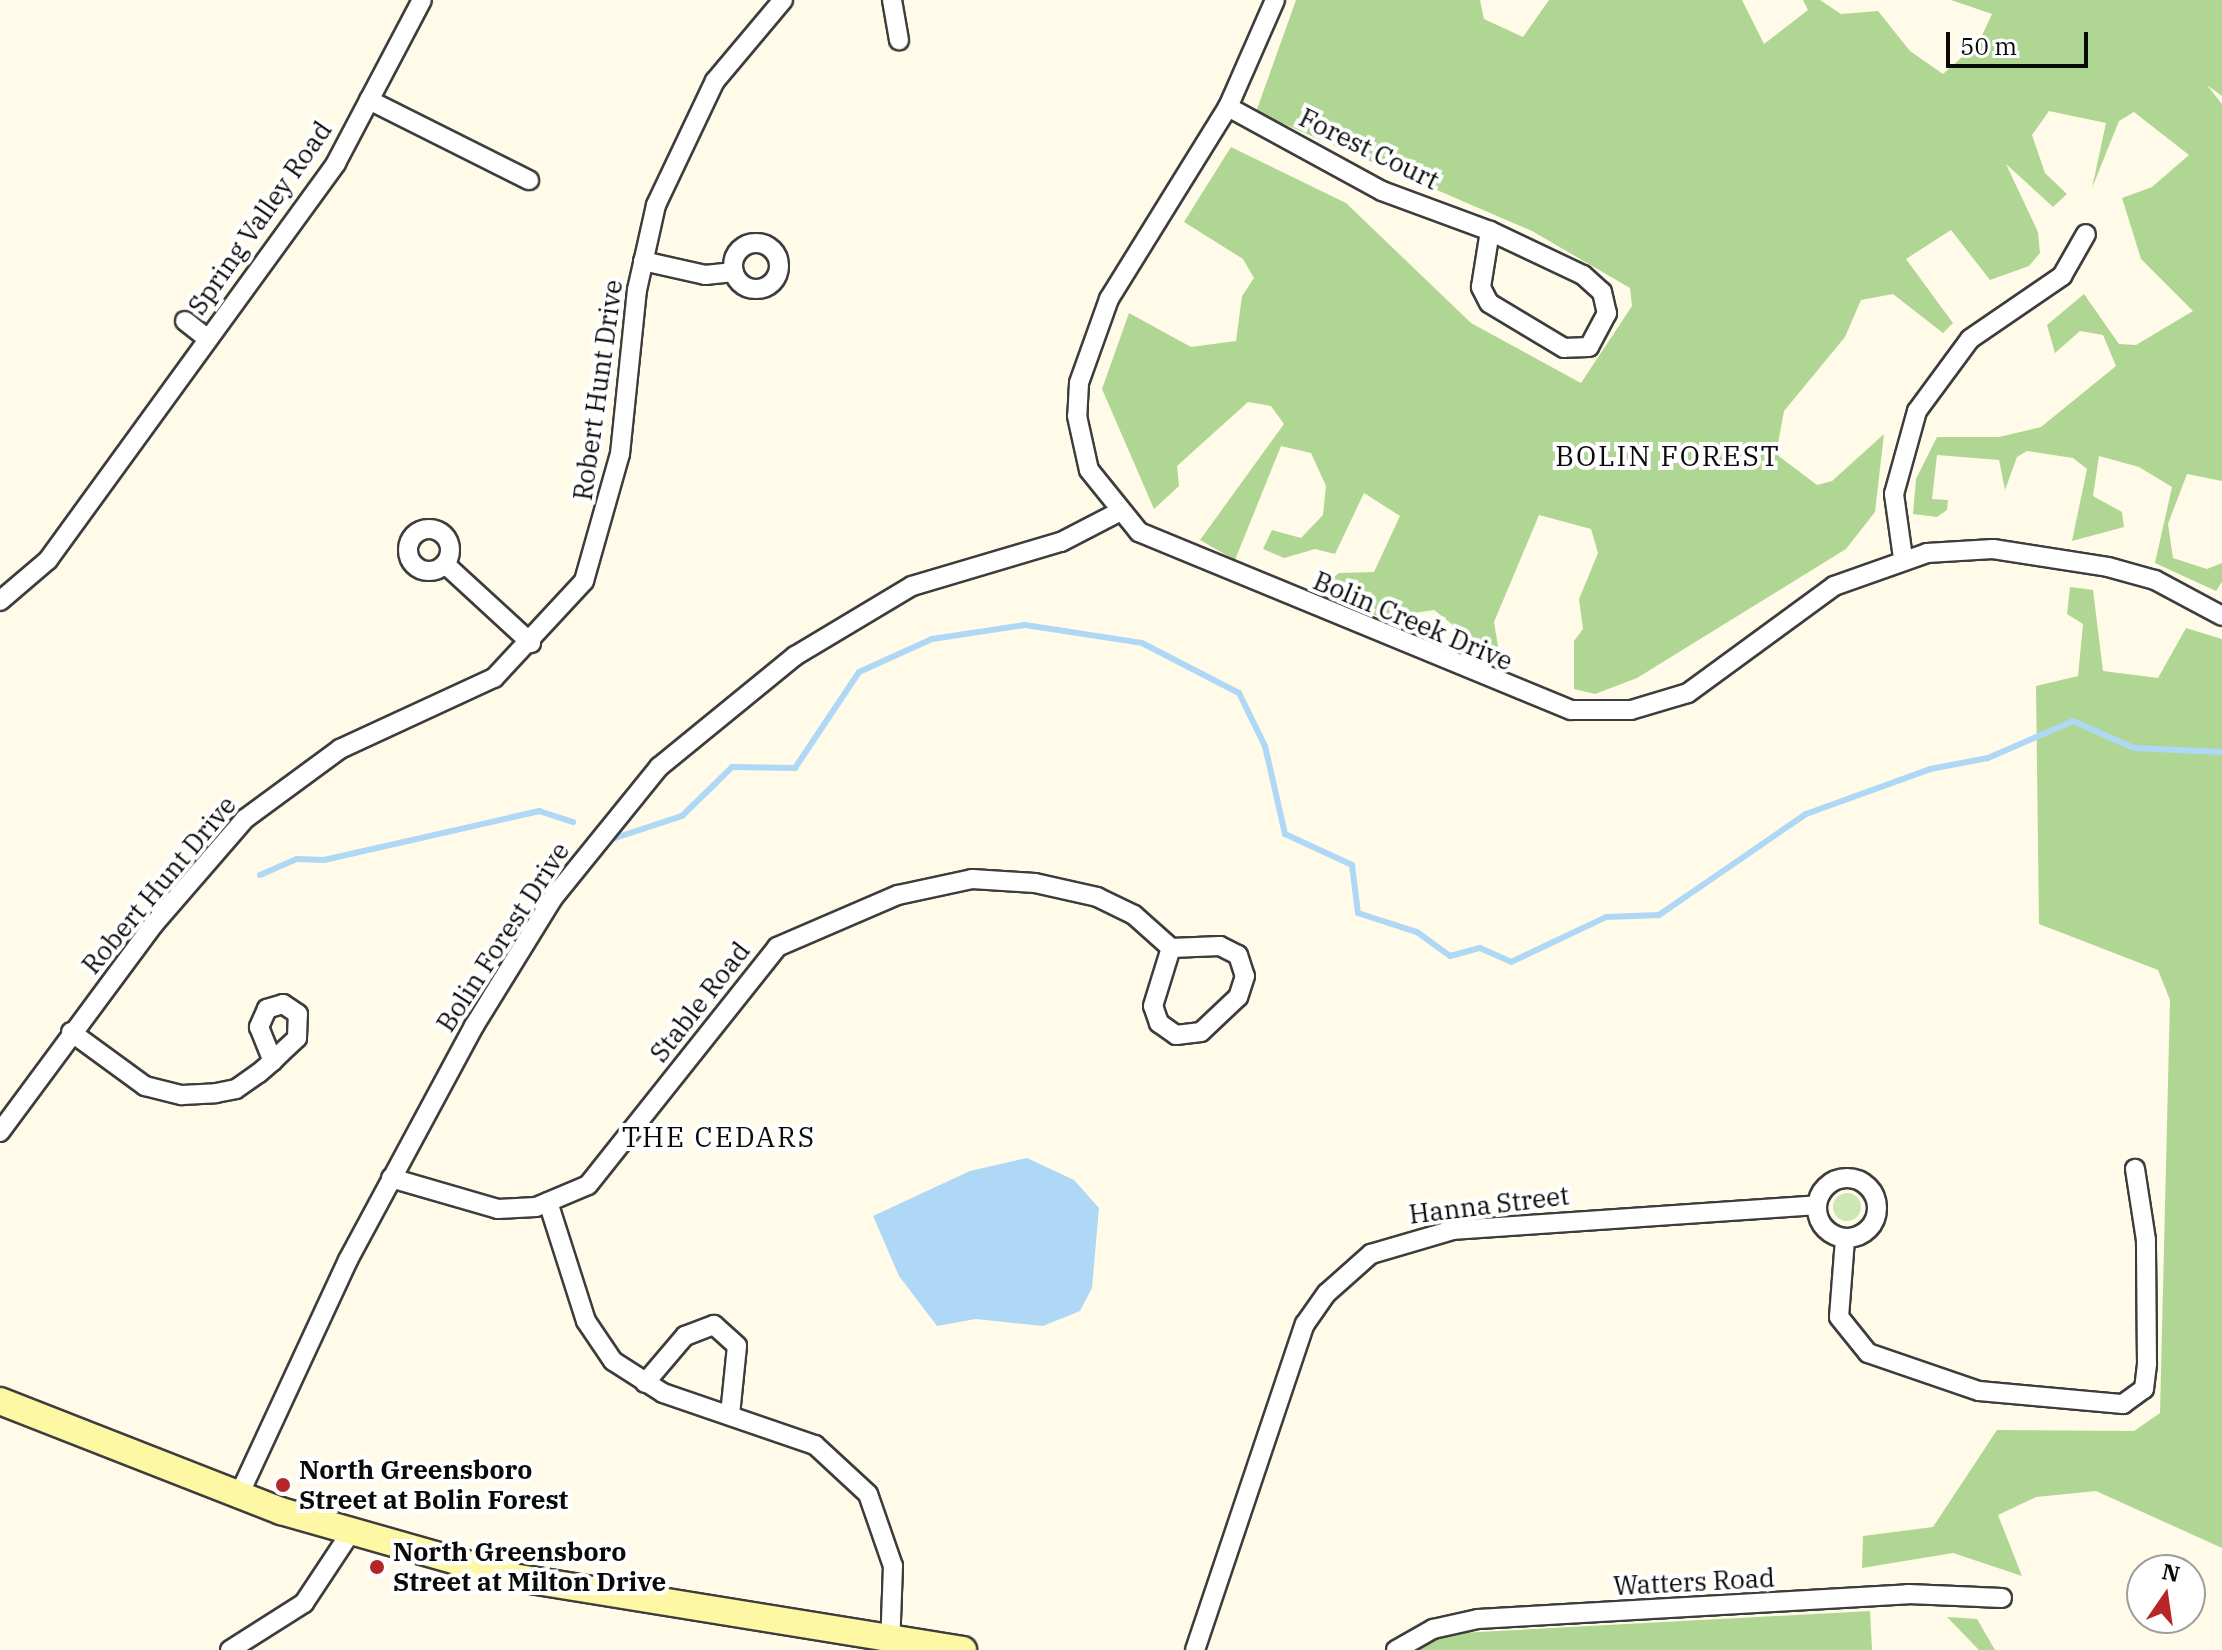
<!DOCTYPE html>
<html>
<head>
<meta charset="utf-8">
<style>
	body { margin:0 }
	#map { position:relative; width:2222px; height:1650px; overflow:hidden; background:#fffbe8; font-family:"IBM Plex Serif",serif }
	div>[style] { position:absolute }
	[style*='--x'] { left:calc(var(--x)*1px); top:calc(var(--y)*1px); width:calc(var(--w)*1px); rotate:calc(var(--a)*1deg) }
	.green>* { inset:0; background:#cce7b4 }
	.round { border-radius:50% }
	.forest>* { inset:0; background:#afd793 }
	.water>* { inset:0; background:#aed8f5 }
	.stream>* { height:6px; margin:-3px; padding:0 3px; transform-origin:3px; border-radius:3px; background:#aed8f5 }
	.roads { filter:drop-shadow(2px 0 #3d3d3d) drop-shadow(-2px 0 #3d3d3d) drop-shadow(0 2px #3d3d3d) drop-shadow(0 -2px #3d3d3d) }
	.street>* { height:18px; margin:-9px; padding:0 9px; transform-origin:9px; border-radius:9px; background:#fff }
	.street>.ring { margin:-9px; padding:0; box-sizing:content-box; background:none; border:18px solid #fff; border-radius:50% }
	.secondary>* { height:26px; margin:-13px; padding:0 13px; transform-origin:13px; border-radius:13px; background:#fef7a4 }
	.dots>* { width:22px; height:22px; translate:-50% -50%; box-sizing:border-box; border:4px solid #fff; border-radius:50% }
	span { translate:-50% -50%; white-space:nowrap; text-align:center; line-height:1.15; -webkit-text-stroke:8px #fff; paint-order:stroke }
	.street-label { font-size:26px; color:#0a0a0a }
	.poi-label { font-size:26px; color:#0a0a0a; font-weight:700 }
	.left { translate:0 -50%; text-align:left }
	.neighbourhood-label { font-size:28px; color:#0a0a0a; letter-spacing:2px }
	.north { position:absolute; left:2126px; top:1554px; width:80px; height:80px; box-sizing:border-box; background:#fff; border:2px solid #9d9d9d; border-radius:50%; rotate:13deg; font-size:22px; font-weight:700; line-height:32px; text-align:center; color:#0a0a0a }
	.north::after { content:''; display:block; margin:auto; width:28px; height:36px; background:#b72627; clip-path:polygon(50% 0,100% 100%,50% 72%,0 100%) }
	.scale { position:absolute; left:1946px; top:32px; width:142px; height:36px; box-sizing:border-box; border:4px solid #0a0a0a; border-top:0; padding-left:10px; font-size:24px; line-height:28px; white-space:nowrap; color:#0a0a0a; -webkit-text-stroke:6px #fff; paint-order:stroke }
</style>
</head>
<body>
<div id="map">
	<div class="green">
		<div class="round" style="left:1833px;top:1193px;width:28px;height:28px"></div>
	</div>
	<div class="forest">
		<div style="clip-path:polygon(1296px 0,1480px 0,1484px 19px,1523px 37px,1549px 0,1742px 0,1764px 44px,1808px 10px,1803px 0,1820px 0,1841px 14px,1878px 11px,1910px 51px,1943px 74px,1979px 42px,1992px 14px,1951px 0,2222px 0,2222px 96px,2207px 85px,2222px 104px,2222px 481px,2187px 474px,2168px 524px,2173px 558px,2207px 569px,2222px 563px,2222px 582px,2216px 591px,2155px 563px,2172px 487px,2139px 467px,2099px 456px,2093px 496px,2122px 512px,2124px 527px,2072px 541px,2087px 469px,2073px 458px,2027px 451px,2017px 457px,2005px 490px,1999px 460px,1937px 455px,1932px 499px,1948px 500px,1947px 510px,1937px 517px,1913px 514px,1916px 479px,1937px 437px,1999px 437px,2041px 427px,2116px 366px,2103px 335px,2080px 331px,2055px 353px,2047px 325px,2084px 294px,2119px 344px,2136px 345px,2193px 311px,2141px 259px,2122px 198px,2152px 187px,2189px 155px,2134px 112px,2119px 121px,2092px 188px,2106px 123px,2049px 111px,2032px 135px,2045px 173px,2067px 194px,2053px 207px,2006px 164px,2038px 232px,2040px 253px,2029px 266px,1990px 280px,1951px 230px,1906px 259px,1953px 323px,1943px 333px,1893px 294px,1861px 300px,1845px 337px,1784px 411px,1776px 454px,1817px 485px,1832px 481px,1884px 434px,1875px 512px,1846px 549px,1637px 678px,1595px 694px,1574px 689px,1574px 641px,1583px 629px,1579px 599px,1598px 553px,1591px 529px,1539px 515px,1494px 622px,1498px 646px,1474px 666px,1459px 658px,1453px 625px,1434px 610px,1380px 618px,1322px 587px,1339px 573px,1374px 572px,1400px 516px,1364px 493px,1335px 554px,1315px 549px,1284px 558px,1263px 549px,1272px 530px,1301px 538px,1323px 515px,1326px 486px,1311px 453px,1281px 446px,1235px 560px,1200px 540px,1284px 424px,1271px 406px,1248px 402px,1177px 466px,1179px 486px,1154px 509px,1102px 389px,1129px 313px,1191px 347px,1236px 341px,1242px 296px,1254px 278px,1243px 259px,1184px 222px,1231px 147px,1346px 203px,1471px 323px,1581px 383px,1632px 306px,1630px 288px,1532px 231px,1256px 112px)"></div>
		<div style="clip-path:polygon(2070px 587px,2093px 590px,2103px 671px,2158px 678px,2186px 628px,2222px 639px,2222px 1548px,2096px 1491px,2036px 1497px,1998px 1515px,2022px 1576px,1953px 1553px,1862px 1568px,1863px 1536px,1933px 1527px,1997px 1430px,2134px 1431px,2160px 1413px,2170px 1000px,2158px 970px,2039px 924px,2036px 686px,2078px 676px,2083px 624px,2067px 614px)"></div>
		<div style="clip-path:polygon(1870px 1611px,1872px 1650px,1407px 1650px,1422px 1635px)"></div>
		<div style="clip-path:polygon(1947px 1617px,1977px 1619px,1995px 1650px,1979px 1650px)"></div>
	</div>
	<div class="water">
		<div style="clip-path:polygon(1027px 1158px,1074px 1180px,1099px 1208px,1092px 1288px,1080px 1311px,1043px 1326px,976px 1319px,937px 1326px,899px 1276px,873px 1216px,970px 1171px)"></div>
	</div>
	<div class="stream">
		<div style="--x:609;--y:840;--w:77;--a:-18.2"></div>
		<div style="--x:682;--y:816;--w:70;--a:-44.4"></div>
		<div style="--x:732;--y:767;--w:63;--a:0.9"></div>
		<div style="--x:795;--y:768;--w:115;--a:-56.3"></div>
		<div style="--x:859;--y:672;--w:80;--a:-24.3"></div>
		<div style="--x:932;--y:639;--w:94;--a:-8.6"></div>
		<div style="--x:1025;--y:625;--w:118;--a:8.7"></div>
		<div style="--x:1142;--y:643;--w:109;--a:27.3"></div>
		<div style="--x:1239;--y:693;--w:59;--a:63.9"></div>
		<div style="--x:1265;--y:746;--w:90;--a:77.2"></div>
		<div style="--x:1285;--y:834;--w:74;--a:24.8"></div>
		<div style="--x:1352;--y:865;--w:48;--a:82.9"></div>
		<div style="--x:1358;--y:913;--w:62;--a:17.9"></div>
		<div style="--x:1417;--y:932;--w:41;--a:36"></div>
		<div style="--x:1450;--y:956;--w:31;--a:-15"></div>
		<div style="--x:1480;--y:948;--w:34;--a:24"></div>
		<div style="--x:1511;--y:962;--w:105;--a:-25.3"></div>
		<div style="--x:1606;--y:917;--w:53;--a:-2.2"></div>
		<div style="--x:1659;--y:915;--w:178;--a:-34.5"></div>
		<div style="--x:1806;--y:814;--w:132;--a:-19.9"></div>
		<div style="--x:1930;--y:769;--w:59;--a:-10.7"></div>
		<div style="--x:1988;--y:758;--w:93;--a:-23.5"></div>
		<div style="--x:2073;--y:721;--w:67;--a:23.9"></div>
		<div style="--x:2134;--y:748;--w:88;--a:2.6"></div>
		<div style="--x:260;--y:875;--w:40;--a:-23.4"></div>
		<div style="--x:297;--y:859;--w:27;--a:2"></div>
		<div style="--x:324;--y:860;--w:221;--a:-12.8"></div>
		<div style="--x:539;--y:811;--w:36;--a:18"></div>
	</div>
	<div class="roads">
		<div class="street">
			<div style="--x:892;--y:0;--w:41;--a:80.1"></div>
			<div style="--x:1275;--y:0;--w:117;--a:113.7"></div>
			<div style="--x:1228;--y:107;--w:226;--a:121.8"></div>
			<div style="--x:1109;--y:299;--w:89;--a:109.7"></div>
			<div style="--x:1079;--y:383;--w:33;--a:93"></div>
			<div style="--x:1077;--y:416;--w:55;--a:77.5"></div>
			<div style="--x:1089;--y:470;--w:80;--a:51.1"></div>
			<div style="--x:1139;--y:532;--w:467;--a:22.4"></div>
			<div style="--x:1571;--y:710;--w:60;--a:0"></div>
			<div style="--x:1631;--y:710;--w:59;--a:-16.6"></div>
			<div style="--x:1688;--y:693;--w:181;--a:-36.2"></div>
			<div style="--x:1834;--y:586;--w:99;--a:-19.5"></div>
			<div style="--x:1927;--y:553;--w:66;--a:-3.5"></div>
			<div style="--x:1993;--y:549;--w:116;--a:8.9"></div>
			<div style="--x:2108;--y:567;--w:49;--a:15.5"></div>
			<div style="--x:2155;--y:580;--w:76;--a:28.2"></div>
			<div style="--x:369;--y:100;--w:179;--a:26.6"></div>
			<div style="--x:1228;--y:107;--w:175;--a:28.6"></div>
			<div style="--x:1382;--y:191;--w:115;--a:20.3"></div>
			<div style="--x:1490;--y:231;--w:103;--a:25.3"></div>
			<div style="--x:1583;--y:275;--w:25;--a:42"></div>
			<div style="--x:1602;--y:292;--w:22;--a:77"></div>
			<div style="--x:1607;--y:313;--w:38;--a:118"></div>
			<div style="--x:1589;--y:347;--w:25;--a:178"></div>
			<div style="--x:1564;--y:348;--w:87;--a:-149"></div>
			<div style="--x:1489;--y:303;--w:18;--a:-117"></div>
			<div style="--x:1481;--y:287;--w:57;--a:-80.9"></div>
			<div class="ring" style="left:733px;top:243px;width:28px;height:28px"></div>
			<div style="--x:643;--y:261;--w:64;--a:12.7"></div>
			<div style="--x:705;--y:275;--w:29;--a:-6"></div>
			<div style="--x:185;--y:321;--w:29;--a:38"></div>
			<div class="ring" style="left:408px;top:529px;width:24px;height:24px"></div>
			<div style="--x:1903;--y:558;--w:65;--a:-98"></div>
			<div style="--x:1894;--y:494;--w:86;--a:-74.5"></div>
			<div style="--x:1917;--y:411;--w:89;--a:-53.6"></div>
			<div style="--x:1970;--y:339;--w:112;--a:-34.4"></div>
			<div style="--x:2062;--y:276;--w:48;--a:-60.3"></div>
			<div style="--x:445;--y:564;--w:117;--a:42.6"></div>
			<div style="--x:0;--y:601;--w:63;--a:-40.5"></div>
			<div style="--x:48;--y:560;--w:490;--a:-54"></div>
			<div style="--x:336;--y:163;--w:184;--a:-62.2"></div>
			<div style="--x:71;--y:1032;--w:92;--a:36.1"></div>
			<div style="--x:145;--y:1086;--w:38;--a:14"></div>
			<div style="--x:182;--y:1095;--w:34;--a:-3"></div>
			<div style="--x:216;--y:1093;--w:20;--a:-11"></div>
			<div style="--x:236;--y:1089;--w:28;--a:-35"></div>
			<div style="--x:259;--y:1073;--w:18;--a:-41"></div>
			<div style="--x:273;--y:1061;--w:11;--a:-45"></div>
			<div style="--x:281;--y:1053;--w:22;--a:-43"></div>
			<div style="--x:297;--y:1038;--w:24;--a:-88"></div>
			<div style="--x:298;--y:1014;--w:18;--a:-146"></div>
			<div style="--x:283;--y:1004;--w:17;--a:163"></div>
			<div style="--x:267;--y:1009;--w:20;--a:114"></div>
			<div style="--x:259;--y:1027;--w:37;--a:68"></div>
			<div style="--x:0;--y:1132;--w:259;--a:-53.5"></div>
			<div style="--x:154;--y:924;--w:139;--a:-49.1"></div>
			<div style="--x:245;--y:819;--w:118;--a:-36.4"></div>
			<div style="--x:340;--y:749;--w:170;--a:-24.8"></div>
			<div style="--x:494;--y:678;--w:132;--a:-47.1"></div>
			<div style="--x:584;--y:581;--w:132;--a:-74.2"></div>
			<div style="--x:620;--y:454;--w:165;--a:-84.1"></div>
			<div style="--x:637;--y:290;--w:87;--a:-77.4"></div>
			<div style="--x:656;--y:205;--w:137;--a:-64.6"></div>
			<div style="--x:715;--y:81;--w:106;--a:-50"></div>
			<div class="ring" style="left:1817px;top:1178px;width:42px;height:42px"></div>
			<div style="--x:391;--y:1178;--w:111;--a:16.2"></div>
			<div style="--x:498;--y:1209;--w:38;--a:-3"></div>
			<div style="--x:536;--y:1207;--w:56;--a:-22.9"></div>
			<div style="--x:588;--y:1185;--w:304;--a:-51.5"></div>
			<div style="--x:777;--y:947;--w:132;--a:-23.3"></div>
			<div style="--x:898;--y:895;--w:76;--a:-12.2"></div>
			<div style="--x:972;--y:879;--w:63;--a:3.6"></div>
			<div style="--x:1035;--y:883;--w:64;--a:12.7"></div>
			<div style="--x:1097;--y:897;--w:41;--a:25.9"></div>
			<div style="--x:1134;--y:915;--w:50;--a:41.7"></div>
			<div style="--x:1171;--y:948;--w:49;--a:-2.3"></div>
			<div style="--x:1220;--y:946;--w:20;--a:27"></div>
			<div style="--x:1238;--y:955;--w:22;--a:72"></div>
			<div style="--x:1245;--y:976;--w:22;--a:108"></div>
			<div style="--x:1238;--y:997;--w:51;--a:136.6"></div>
			<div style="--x:1201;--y:1032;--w:25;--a:173"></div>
			<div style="--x:1176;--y:1035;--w:21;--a:-145"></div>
			<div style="--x:1159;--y:1023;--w:18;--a:-109"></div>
			<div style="--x:1153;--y:1006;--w:61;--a:-72.8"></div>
			<div style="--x:548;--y:1202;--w:125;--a:72.3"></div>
			<div style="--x:586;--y:1321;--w:48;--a:56"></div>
			<div style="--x:613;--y:1361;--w:59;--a:32.6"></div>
			<div style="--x:663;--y:1393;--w:161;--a:18.9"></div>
			<div style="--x:815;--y:1445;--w:72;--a:42.8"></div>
			<div style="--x:868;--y:1494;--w:76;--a:70.9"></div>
			<div style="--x:893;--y:1566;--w:82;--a:92.1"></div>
			<div style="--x:1845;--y:1239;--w:78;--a:94.4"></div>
			<div style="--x:1839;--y:1317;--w:46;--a:51.1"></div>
			<div style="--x:1868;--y:1353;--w:117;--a:18.9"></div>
			<div style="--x:1979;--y:1391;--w:145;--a:5.2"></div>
			<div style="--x:2123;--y:1404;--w:26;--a:-36"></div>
			<div style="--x:2144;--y:1389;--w:26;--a:-83"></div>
			<div style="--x:2147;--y:1363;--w:123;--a:-90.5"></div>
			<div style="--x:2146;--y:1240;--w:72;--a:-98.8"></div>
			<div style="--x:645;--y:1383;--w:62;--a:-49.6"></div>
			<div style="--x:685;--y:1336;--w:31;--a:-21"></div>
			<div style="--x:714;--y:1325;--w:31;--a:42"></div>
			<div style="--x:737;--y:1346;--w:69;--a:95.8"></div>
			<div style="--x:239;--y:1495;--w:259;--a:-65.1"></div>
			<div style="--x:348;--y:1260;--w:266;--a:-61.7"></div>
			<div style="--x:474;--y:1026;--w:150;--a:-58.3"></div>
			<div style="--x:553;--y:898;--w:169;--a:-51"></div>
			<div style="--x:659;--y:767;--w:176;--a:-39.2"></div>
			<div style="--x:795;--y:656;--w:136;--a:-30.9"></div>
			<div style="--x:912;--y:586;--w:155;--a:-16.5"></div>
			<div style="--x:1061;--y:542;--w:63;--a:-27.4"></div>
			<div style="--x:230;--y:1650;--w:88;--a:-32.4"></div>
			<div style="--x:304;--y:1603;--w:85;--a:-56.5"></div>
			<div style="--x:1195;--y:1650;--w:344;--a:-71.4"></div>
			<div style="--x:1305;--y:1324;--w:38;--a:-55"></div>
			<div style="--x:1327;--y:1293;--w:59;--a:-41.6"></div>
			<div style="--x:1371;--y:1254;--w:85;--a:-16.3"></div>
			<div style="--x:1453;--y:1230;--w:364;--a:-3.9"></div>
			<div style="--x:1396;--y:1650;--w:43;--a:-29.6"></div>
			<div style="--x:1433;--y:1629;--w:46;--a:-12.5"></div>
			<div style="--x:1478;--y:1619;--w:431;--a:-3.3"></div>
			<div style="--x:1908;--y:1594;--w:94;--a:2.4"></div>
		</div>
		<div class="secondary">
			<div style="--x:0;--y:1401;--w:302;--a:21.4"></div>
			<div style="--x:281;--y:1511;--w:240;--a:15.9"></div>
			<div style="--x:512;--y:1577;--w:457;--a:9.2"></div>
		</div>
	</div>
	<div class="dots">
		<div style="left:283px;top:1485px;background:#b72627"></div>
		<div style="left:377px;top:1567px;background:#b72627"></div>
	</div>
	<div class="street-label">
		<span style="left:1369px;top:149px;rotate:26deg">Forest Court</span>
		<span style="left:260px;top:218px;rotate:-55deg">Spring Valley Road</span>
		<span style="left:598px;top:390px;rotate:-82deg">Robert Hunt Drive</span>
		<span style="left:1413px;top:621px;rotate:23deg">Bolin Creek Drive</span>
		<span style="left:159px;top:885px;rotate:-50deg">Robert Hunt Drive</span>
		<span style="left:503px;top:937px;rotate:-57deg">Bolin Forest Drive</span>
		<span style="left:700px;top:1002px;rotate:-52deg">Stable Road</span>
		<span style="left:1489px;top:1205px;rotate:-7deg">Hanna Street</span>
		<span style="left:1694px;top:1582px;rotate:-3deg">Watters Road</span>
	</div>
	<div class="poi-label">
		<span class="left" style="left:299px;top:1485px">North Greensboro<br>Street at Bolin Forest</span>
		<span class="left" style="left:393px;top:1567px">North Greensboro<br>Street at Milton Drive</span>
	</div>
	<div class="neighbourhood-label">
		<span style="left:1668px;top:456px">BOLIN FOREST</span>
		<span style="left:719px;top:1137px">THE CEDARS</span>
	</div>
	<div class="north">N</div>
	<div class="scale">50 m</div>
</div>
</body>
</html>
